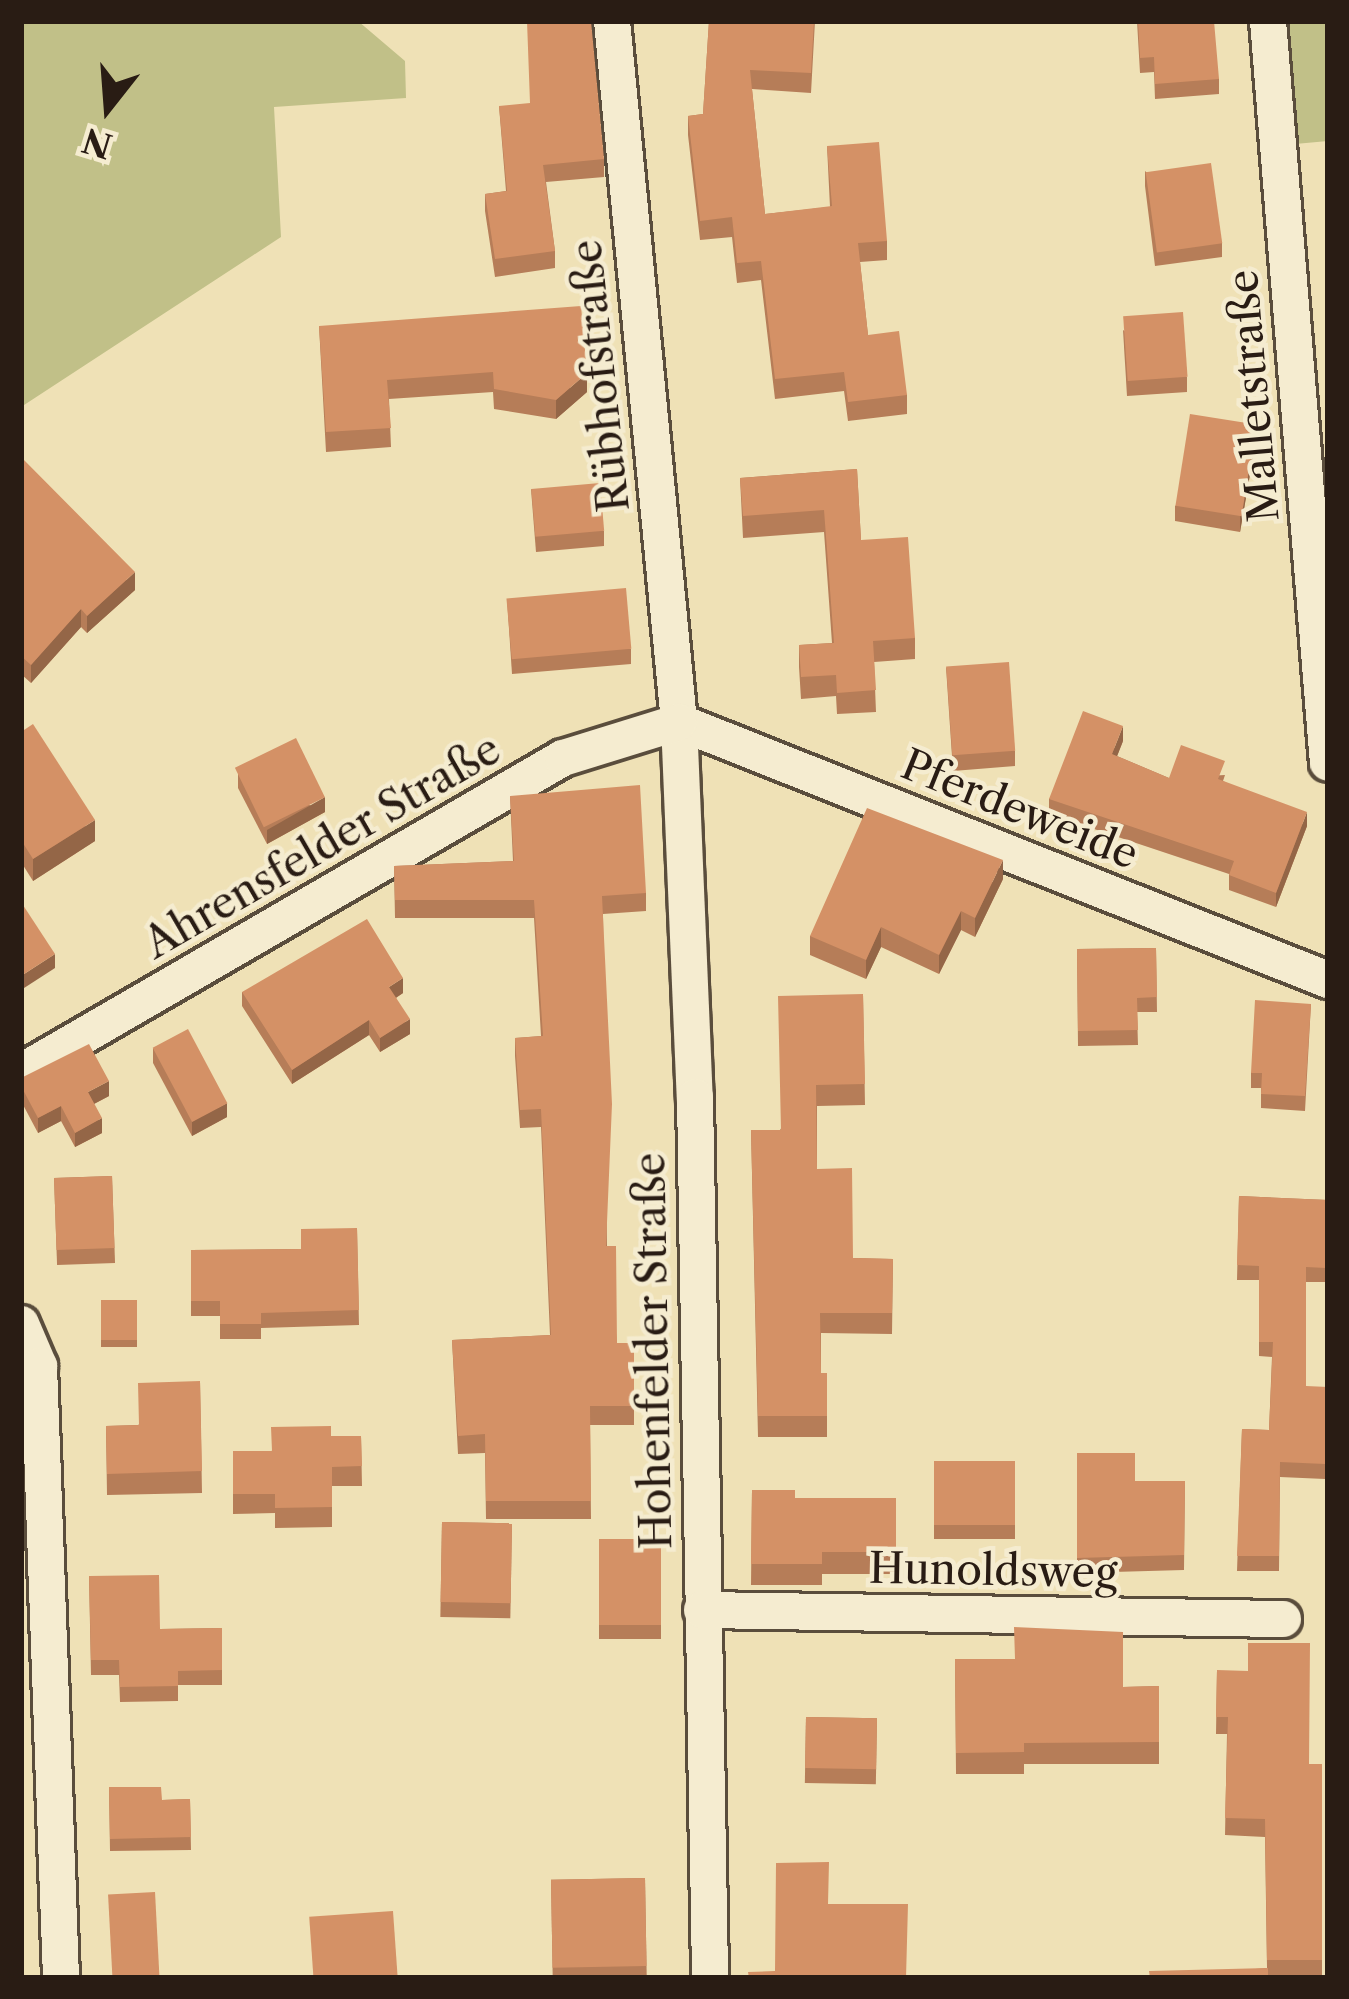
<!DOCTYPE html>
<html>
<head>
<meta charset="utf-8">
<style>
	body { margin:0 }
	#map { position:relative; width:1349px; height:1999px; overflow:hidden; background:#efe1b6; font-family:"Libre Caslon Text",serif }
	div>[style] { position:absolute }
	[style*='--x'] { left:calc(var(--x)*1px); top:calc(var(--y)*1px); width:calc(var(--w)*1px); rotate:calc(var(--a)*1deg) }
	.green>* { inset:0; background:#c1c088 }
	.roads { filter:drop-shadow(3px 0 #5a4d3c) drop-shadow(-3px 0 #5a4d3c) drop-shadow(0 3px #5a4d3c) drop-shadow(0 -3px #5a4d3c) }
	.minor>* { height:36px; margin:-18px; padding:0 18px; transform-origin:18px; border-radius:18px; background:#f5ecd0 }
	.wall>* { inset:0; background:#b67d58; transform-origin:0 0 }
	.shaded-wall>* { inset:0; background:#946647 }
	.building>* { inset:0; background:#d49166; transform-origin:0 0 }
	span { translate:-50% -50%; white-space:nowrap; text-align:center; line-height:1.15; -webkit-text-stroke:9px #f5ecd0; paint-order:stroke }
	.street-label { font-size:42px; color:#291c14 }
	.frame { position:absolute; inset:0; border:24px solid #291c14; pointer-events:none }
	.north { position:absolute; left:48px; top:48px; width:120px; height:120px; -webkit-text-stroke:9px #f5ecd0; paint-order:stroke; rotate:197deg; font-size:33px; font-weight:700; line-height:48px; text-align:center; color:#291c14 }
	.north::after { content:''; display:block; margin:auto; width:42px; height:54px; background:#291c14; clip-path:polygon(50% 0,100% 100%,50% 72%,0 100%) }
</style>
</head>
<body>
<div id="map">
	<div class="green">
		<div style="clip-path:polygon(21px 21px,358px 21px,405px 61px,406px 98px,274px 107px,281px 237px,21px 407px)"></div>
		<div style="clip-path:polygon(1287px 21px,1328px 21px,1328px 141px,1295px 144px)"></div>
	</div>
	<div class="roads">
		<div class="minor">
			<div style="--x:612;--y:21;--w:704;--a:84.54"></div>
			<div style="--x:679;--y:722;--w:375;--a:87.6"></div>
			<div style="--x:695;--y:1097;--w:881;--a:89.02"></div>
			<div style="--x:1268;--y:21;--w:744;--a:85.38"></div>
			<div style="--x:679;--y:722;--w:698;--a:21.68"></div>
			<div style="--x:21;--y:1072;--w:626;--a:-30.09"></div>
			<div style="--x:563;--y:758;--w:121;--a:-17.2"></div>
			<div style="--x:21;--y:1324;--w:46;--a:66.8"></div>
			<div style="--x:39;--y:1366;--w:612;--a:87.94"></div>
			<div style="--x:702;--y:1610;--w:581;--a:0.89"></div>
		</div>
	</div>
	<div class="wall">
		<div style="clip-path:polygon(709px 21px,815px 21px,811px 93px,752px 89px,765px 214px,830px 207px,827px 146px,887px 241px,887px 260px,860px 262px,868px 335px,907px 395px,907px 414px,848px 421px,844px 391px,775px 399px,761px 280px,737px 283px,732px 237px,700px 240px,688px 135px,688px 116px,703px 114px)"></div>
		<div style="clip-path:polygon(1137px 21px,1219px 79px,1219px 94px,1155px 99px,1154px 72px,1140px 73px)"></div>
		<div style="clip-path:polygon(499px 106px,604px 159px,604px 177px,546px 182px,555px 251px,555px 268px,495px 277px,485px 211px,485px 194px,506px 191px)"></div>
		<div style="clip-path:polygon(1145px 171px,1222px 243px,1222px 257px,1155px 266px,1145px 186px)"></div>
		<div style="clip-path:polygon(319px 326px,587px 392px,556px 419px,494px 409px,493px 392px,389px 399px,391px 447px,326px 452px)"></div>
		<div style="clip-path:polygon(1123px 330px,1187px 377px,1187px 392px,1127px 396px)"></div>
		<div style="clip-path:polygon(1256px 440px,1240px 532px,1175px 521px,1175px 506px)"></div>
		<div style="clip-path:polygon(21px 457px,135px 590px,87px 633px,81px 627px,31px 683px,21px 674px)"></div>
		<div style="clip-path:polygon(857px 469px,861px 540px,915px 638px,915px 659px,874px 662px,876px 712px,837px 714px,836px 696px,801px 699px,799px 667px,799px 645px,832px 643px,824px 532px,743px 538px,740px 478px)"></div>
		<div style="clip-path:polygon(531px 489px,604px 531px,604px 546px,536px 552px)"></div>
		<div style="clip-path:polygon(507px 599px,631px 649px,631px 664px,512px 674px)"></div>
		<div style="clip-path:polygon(946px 667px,1015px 751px,1015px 766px,953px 771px)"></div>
		<div style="clip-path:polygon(21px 732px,95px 841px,33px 881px,21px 862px)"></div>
		<div style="clip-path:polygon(1123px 741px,1117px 756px,1169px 778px,1225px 775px,1223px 781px,1307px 826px,1276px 907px,1229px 890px,1229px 874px,1049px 814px,1049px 799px)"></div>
		<div style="clip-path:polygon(238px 773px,325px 812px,267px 844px,238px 788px)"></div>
		<div style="clip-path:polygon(510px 796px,646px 893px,646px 911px,603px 914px,607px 1246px,617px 1343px,634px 1343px,634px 1425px,590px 1425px,591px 1519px,486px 1519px,485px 1453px,458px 1454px,452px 1340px,550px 1335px,541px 1127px,520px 1128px,515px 1056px,515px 1038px,541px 1036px,534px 918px,395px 918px,394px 866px,513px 861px)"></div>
		<div style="clip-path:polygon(1003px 879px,975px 937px,961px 930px,939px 974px,881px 947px,866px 979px,810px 955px,810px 936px)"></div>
		<div style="clip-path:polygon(1156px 948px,1157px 1012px,1137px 1012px,1138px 1045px,1078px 1046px,1077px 949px)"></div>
		<div style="clip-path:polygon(242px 992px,403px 993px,396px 998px,410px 1034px,380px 1052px,369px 1035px,292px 1084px,242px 1006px)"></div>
		<div style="clip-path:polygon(863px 994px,865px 1105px,817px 1106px,817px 1169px,853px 1258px,893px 1259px,892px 1334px,821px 1333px,821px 1373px,827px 1373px,827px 1437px,758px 1437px,751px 1130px,780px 1130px)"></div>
		<div style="clip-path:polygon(1311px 1004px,1305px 1111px,1261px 1108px,1261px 1088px,1251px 1088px,1251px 1073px)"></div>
		<div style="clip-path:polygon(153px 1048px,227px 1117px,192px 1136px,153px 1063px)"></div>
		<div style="clip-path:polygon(21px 1078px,109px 1096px,94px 1104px,102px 1133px,75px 1147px,61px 1121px,38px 1133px,21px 1101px)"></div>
		<div style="left:112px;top:1176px;width:87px;height:58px;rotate:88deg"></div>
		<div style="clip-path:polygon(1239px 1196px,1328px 1200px,1326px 1282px,1306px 1282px,1306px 1386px,1328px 1406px,1325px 1479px,1280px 1477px,1279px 1571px,1237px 1571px,1242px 1429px,1269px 1430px,1272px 1357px,1259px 1356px,1259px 1280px,1237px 1280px)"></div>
		<div style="clip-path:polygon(357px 1228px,359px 1325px,261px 1328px,261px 1339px,220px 1339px,220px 1316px,191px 1316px,191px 1250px,301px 1249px)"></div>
		<div style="left:137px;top:1300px;width:47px;height:36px;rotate:90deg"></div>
		<div style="clip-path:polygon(200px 1381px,202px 1493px,107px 1495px,106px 1426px,138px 1425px)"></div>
		<div style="clip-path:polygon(331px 1436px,361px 1436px,362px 1486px,332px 1486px,332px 1527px,275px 1528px,275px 1513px,233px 1514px,233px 1451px,271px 1451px)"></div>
		<div style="clip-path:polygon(1077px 1453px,1135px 1481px,1185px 1481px,1184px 1570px,1077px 1573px)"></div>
		<div style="left:934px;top:1461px;width:81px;height:78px"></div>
		<div style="clip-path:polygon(752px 1490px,795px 1498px,896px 1498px,896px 1574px,822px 1574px,822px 1585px,751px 1585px)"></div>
		<div style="left:442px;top:1522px;width:70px;height:95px;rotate:1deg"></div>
		<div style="left:599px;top:1539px;width:62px;height:100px"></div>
		<div style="clip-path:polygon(89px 1576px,160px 1629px,222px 1628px,222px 1685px,178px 1685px,178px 1701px,120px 1702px,119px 1675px,91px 1675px)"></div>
		<div style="clip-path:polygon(955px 1659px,1123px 1687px,1159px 1686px,1159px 1764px,1024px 1764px,1024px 1774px,956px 1774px)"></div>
		<div style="clip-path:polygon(1217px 1670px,1309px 1764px,1322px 1764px,1322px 1977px,1149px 1978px,1267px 1968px,1265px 1837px,1225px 1835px,1227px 1734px,1216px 1734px)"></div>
		<div style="left:806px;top:1717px;width:71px;height:66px;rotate:1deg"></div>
		<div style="clip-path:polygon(109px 1787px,162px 1800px,190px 1799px,191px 1850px,110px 1851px)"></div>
		<div style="left:645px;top:1878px;width:100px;height:94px;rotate:89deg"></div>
	</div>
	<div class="shaded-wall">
		<div style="clip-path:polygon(587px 373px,587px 392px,556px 419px,556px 400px)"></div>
		<div style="clip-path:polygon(1256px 425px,1256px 440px,1240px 532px,1240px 517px)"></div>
		<div style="clip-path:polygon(135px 572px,135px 590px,87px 633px,87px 616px)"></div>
		<div style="clip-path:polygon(81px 609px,81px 627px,31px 683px,31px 665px)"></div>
		<div style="clip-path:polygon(1123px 726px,1123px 741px,1112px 769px,1112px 754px)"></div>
		<div style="clip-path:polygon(325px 797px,325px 812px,267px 844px,267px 830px)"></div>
		<div style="clip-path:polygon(1307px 812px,1307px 826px,1276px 907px,1276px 893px)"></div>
		<div style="clip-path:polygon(95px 820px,95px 841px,33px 881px,33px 859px)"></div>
		<div style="clip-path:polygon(1003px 860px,1003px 879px,975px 937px,975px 918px)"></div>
		<div style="clip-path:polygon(961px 911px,961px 930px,939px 974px,939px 955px)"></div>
		<div style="clip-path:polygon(881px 927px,881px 947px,866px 979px,866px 960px)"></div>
		<div style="clip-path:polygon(55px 954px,55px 968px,21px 990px,21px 976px)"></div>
		<div style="clip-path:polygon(403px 978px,403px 993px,389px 1002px,389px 987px)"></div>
		<div style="clip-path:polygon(410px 1019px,410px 1034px,380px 1052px,380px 1038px)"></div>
		<div style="clip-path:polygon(369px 1020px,369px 1035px,292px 1084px,292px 1070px)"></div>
		<div style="clip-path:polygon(109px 1081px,109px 1096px,88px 1107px,88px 1092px)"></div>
		<div style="clip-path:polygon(227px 1103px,227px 1117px,192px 1136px,192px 1121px)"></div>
		<div style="clip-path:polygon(61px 1106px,61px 1121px,38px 1133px,38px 1118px)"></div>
		<div style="clip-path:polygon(102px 1118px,102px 1133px,75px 1147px,75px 1133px)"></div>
	</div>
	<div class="building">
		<div style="clip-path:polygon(527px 21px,591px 21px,604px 159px,543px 165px,555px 251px,495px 259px,485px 194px,507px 191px,499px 106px,530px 103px)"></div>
		<div style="clip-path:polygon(709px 21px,814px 21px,811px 73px,750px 70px,765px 214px,832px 206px,827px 146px,879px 142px,887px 241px,858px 243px,868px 335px,899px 331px,907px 395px,848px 402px,844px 372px,775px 379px,761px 261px,737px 263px,732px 217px,700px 221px,688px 116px,703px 114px)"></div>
		<div style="clip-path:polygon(1138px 21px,1214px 21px,1219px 79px,1155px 84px,1154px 57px,1140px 58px)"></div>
		<div style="left:1211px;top:163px;width:81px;height:66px;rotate:82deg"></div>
		<div style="clip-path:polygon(581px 306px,587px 373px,556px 400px,494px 389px,493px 372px,387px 380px,391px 428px,326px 432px,319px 326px)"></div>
		<div style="left:1183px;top:312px;width:65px;height:60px;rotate:86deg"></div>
		<div style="left:1190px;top:414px;width:67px;height:93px;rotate:9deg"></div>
		<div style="clip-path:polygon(21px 457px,135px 572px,87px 616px,81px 609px,31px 665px,21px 656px)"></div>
		<div style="clip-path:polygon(857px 469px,861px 540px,908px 537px,915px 638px,873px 641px,876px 690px,837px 693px,836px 675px,801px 677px,799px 645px,834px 643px,824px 510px,743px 516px,740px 478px)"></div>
		<div style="left:600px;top:483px;width:48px;height:69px;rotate:85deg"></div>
		<div style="left:626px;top:588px;width:61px;height:120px;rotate:85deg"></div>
		<div style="left:1009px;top:662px;width:89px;height:63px;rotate:86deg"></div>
		<div style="clip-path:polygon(1083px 711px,1123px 726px,1112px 754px,1169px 778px,1181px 745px,1225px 761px,1218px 779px,1307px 812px,1276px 893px,1229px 875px,1234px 861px,1049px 799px)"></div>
		<div style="clip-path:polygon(33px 724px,95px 820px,33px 859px,21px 840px,21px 732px)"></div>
		<div style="left:296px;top:738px;width:66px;height:68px;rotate:64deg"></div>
		<div style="clip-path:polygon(640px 785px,646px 893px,602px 896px,612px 1104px,606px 1246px,616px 1246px,617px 1343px,634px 1343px,634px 1406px,590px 1406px,591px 1501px,486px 1501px,485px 1434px,458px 1436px,452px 1340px,551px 1335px,541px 1109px,520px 1110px,515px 1038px,543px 1036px,534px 900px,395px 900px,394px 866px,514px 861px,510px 796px)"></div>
		<div style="clip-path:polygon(867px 808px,1003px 860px,975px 918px,961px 911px,939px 955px,881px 927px,866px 960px,810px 936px)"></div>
		<div style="clip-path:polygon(21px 902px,55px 954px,21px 976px)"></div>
		<div style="clip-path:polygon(367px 919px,403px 978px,389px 987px,410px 1019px,380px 1038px,369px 1020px,292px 1070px,242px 992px)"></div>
		<div style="clip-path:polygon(1156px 948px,1157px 997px,1137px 998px,1138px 1030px,1078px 1031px,1077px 949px)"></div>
		<div style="clip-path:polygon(863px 994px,865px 1084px,816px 1085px,817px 1169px,852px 1168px,853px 1258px,893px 1259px,892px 1313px,820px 1313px,821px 1373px,827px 1373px,827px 1416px,758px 1416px,751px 1130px,781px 1130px,778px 996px)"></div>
		<div style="clip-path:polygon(1255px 1000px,1311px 1004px,1305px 1096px,1261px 1094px,1262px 1073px,1251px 1073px)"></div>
		<div style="left:188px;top:1029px;width:84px;height:40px;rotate:62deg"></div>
		<div style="clip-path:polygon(89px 1044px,109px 1081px,88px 1092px,102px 1118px,75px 1133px,61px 1106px,38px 1118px,21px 1086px,21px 1078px)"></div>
		<div style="left:112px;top:1176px;width:72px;height:58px;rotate:88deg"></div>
		<div style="clip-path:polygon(1239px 1196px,1328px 1200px,1326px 1268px,1306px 1267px,1306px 1386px,1328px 1387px,1325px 1464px,1280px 1462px,1279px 1556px,1237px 1556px,1242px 1429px,1269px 1430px,1273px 1342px,1259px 1342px,1259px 1266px,1237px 1265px)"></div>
		<div style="clip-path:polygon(357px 1228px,359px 1310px,261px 1313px,261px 1324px,220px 1324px,220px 1301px,191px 1301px,191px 1250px,301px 1249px,301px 1229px)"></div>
		<div style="left:137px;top:1300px;width:40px;height:36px;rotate:90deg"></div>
		<div style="clip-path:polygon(200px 1381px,202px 1471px,107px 1474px,106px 1426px,139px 1425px,138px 1383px)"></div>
		<div style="clip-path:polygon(331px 1426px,331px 1436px,361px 1436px,362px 1466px,332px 1467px,332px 1507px,275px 1508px,275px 1494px,233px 1494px,233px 1451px,272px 1451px,271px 1427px)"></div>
		<div style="clip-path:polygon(1077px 1453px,1135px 1453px,1135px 1481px,1185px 1481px,1184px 1555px,1077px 1558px)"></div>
		<div style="left:934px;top:1461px;width:81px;height:64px"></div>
		<div style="clip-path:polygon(752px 1490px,795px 1490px,795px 1498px,896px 1498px,896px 1552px,822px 1552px,822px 1564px,751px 1564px)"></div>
		<div style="left:442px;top:1522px;width:70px;height:80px;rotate:1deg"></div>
		<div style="left:599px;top:1539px;width:62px;height:86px"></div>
		<div style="clip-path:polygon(159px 1575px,160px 1629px,222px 1628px,222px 1670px,178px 1671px,178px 1686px,120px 1687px,119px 1660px,91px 1660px,89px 1576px)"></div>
		<div style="clip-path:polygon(1014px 1627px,1123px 1632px,1123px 1687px,1159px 1686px,1159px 1742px,1024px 1743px,1024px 1752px,956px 1753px,955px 1659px,1015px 1659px)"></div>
		<div style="clip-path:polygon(1248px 1643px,1310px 1643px,1309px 1764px,1322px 1764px,1322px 1960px,1267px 1960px,1265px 1819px,1225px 1818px,1228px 1717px,1216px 1717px,1217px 1670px,1248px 1671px)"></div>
		<div style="left:806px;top:1717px;width:71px;height:51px;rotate:1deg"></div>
		<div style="clip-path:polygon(109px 1787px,161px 1787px,162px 1800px,190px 1799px,191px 1837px,110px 1839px)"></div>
		<div style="clip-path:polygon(829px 1862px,828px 1904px,908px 1904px,906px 1978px,749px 1978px,748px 1972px,775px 1971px,776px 1863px)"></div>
		<div style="left:645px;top:1878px;width:88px;height:94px;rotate:89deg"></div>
		<div style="left:155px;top:1892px;width:86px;height:47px;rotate:87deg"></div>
		<div style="left:393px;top:1911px;width:67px;height:84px;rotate:86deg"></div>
		<div style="clip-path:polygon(1268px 1968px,1268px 1978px,1150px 1978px,1149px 1971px)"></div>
	</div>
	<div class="street-label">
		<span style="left:600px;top:376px;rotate:-96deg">Rübhofstraße</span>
		<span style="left:1253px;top:396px;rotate:-95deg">Malletstraße</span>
		<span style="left:1020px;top:809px;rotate:22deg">Pferdeweide</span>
		<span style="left:322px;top:846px;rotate:-30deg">Ahrensfelder Straße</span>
		<span style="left:653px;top:1351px;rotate:-91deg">Hohenfelder Straße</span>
		<span style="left:993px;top:1570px;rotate:1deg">Hunoldsweg</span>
	</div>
	<div class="frame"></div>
	<div class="north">N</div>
</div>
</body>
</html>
